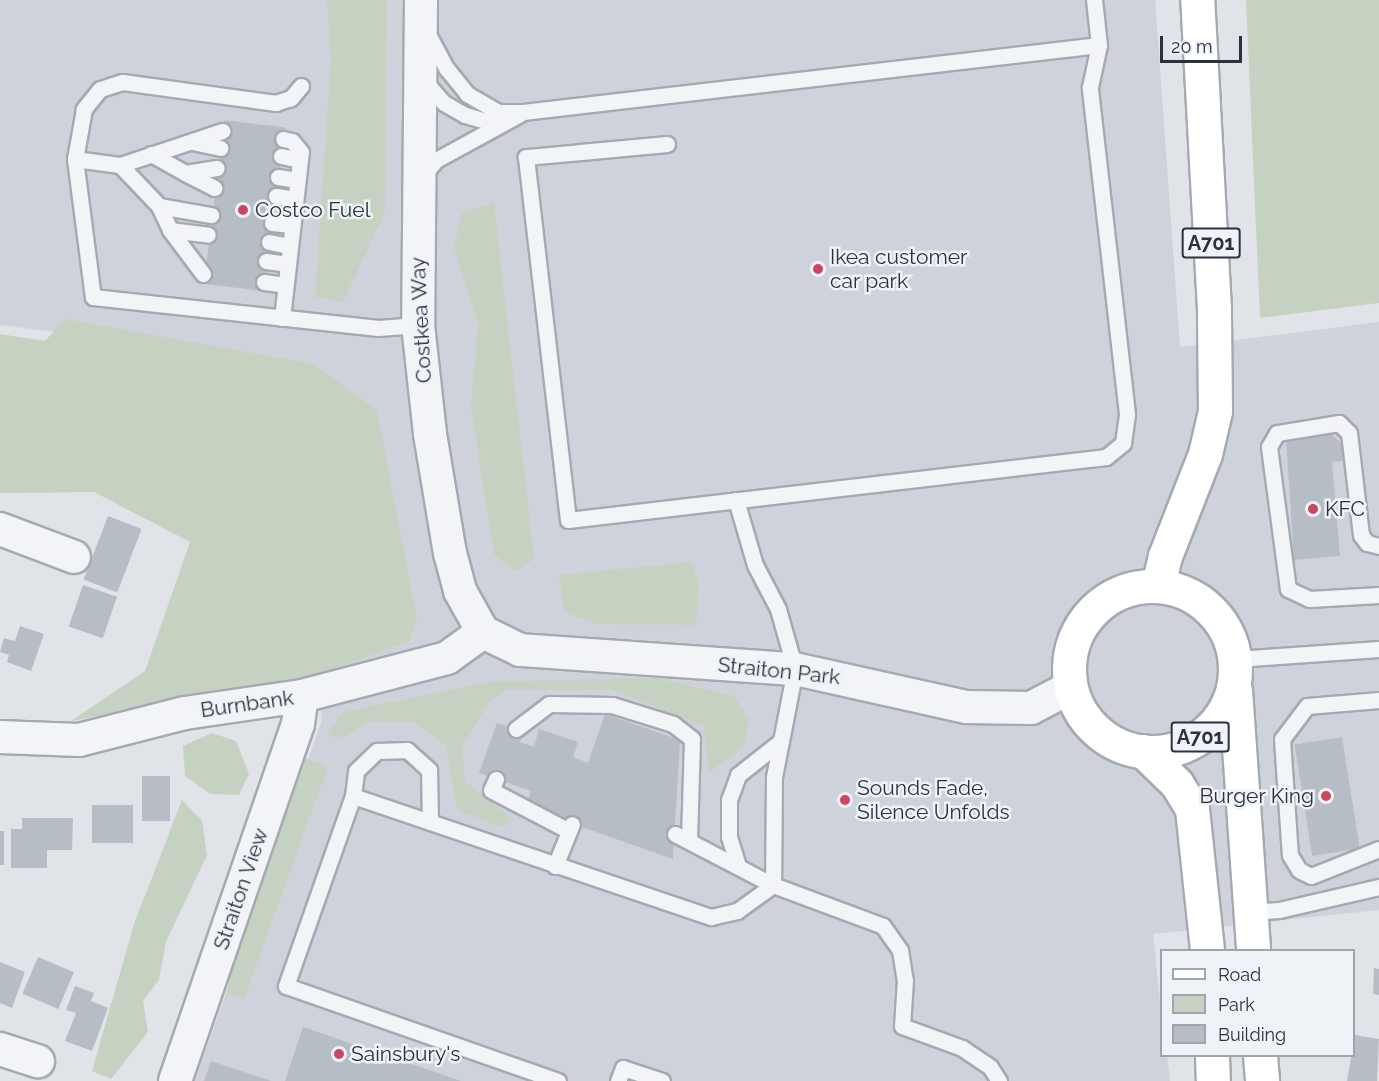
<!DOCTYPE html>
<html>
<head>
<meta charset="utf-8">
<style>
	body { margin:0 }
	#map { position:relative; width:1379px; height:1081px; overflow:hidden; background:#e0e3e8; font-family:Raleway,sans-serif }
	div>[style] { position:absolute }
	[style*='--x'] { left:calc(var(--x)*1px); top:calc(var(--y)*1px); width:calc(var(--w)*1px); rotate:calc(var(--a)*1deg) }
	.built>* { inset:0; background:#ced2da }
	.green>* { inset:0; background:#c6d2c1 }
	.building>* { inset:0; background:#b7bdc5; transform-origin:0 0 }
	.roads { filter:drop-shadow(2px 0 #a5aab2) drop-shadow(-2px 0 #a5aab2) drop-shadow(0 2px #a5aab2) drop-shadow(0 -2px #a5aab2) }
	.service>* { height:15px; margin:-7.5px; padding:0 7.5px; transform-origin:7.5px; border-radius:7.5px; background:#f2f4f7 }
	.minor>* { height:32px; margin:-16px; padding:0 16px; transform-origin:16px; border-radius:16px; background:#f2f4f7 }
	.primary>* { height:33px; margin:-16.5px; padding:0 16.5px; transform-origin:16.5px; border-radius:16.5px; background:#fff }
	.primary>.ring { margin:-16.5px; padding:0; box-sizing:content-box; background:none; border:33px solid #fff; border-radius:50% }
	.dots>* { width:16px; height:16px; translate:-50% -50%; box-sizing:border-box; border:3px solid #eff2f6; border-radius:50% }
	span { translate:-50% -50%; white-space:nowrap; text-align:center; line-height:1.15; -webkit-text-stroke:5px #eff2f6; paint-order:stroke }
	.shield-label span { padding:2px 4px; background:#eff2f6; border:2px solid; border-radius:4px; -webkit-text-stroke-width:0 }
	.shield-label { font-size:20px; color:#29323f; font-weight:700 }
	.poi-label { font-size:21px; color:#29323f }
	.left { translate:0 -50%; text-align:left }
	.right { translate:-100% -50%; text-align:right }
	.street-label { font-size:21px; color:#29323f }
	.legend { position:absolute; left:1160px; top:949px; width:195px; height:108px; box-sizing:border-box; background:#eff2f6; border:2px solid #a0a5ad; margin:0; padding:8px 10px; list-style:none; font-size:18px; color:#29323f }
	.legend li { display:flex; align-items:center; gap:12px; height:30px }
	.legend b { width:30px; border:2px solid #a0a5ad }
	.scale { position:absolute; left:1160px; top:36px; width:82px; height:27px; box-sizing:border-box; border:3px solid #29323f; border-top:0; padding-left:8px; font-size:18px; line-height:21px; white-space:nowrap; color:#29323f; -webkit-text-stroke:4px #eff2f6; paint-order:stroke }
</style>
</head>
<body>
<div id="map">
	<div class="built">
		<div style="clip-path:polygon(0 0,1155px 0,1180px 347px,1379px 322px,1379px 910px,1153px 934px,1161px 1013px,1162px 1056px,1167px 1056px,1170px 1081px,195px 1081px,322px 720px,300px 528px,313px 364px,0 325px)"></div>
	</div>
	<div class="green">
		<div style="clip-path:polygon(327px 0,387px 0,385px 212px,343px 302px,315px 297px,331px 59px)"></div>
		<div style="clip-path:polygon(1246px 0,1379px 0,1379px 303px,1260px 318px)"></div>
		<div style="clip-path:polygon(494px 203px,534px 559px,516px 571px,494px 555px,471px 407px,478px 324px,454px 248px,462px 213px)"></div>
		<div style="clip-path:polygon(65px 319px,313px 364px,377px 410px,417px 619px,409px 641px,317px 675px,71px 721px,145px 671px,190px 542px,94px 492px,0 493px,0 334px,45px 341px)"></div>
		<div style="clip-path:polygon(692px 562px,699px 586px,696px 625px,597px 624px,564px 612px,559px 575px)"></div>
		<div style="clip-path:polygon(656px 678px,734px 696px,749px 719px,744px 746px,709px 773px,704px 726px,612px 690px,508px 689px,488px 703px,462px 748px,465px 781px,511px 818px,504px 828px,457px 810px,446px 746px,414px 722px,371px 721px,338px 740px,327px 732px,343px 712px,489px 682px)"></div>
		<div style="clip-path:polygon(212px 733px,236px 741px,249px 774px,239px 795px,210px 794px,185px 776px,183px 746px)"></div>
		<div style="clip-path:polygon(306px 758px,328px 767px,244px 999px,227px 993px,236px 939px)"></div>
		<div style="clip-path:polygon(182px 800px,202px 821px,207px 855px,166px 942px,159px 980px,143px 1001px,148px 1032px,111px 1079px,92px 1071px,134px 924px)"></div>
	</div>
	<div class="building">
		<div style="left:224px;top:120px;width:62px;height:165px;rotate:7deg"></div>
		<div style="clip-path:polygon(1331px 434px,1341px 443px,1343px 461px,1332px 462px,1340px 556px,1294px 560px,1286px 438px)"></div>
		<div style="left:108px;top:516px;width:36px;height:68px;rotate:21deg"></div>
		<div style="left:83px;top:585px;width:36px;height:44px;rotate:19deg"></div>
		<div style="clip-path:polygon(20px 626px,44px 634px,31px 671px,7px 662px,9px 655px,0 652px,4px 638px,15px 641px)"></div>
		<div style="clip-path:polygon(605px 714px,680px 740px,673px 859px,525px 807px,531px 791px,479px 773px,497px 723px,523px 732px,520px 742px,534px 747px,539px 729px,578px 742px,573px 757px,588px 763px)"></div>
		<div style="left:1342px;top:737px;width:113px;height:48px;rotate:81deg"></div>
		<div style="left:142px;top:776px;width:28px;height:45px"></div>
		<div style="left:92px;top:805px;width:41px;height:38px"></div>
		<div style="clip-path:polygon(22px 818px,73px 818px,72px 850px,47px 850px,47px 868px,11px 868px,11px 829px,22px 829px)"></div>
		<div style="left:0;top:831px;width:4px;height:34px"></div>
		<div style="left:38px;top:957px;width:39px;height:40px;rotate:23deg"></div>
		<div style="clip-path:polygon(0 962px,25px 972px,12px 1008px,0 1003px)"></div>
		<div style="clip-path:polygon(1374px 968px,1379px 969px,1379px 995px,1373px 994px)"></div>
		<div style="clip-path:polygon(75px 986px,94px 993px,91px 1001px,108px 1008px,92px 1051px,65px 1041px,76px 1013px,66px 1010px)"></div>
		<div style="clip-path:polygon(303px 1027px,461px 1081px,285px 1081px)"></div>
		<div style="clip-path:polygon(1355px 1035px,1379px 1039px,1377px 1081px,1347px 1081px)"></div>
		<div style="clip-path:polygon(211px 1061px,271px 1081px,204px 1081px)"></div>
	</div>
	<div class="roads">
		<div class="service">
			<div style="--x:428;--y:34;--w:40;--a:62"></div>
			<div style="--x:447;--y:69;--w:32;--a:51"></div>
			<div style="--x:467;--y:94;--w:36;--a:30"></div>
			<div style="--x:498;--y:112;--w:25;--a:0"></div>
			<div style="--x:523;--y:112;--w:580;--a:-6.63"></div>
			<div style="--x:422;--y:78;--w:33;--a:49"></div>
			<div style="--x:444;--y:103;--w:24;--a:30"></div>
			<div style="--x:465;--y:115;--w:35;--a:16"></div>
			<div style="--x:301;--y:86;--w:16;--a:130"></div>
			<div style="--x:291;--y:98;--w:16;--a:162"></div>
			<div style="--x:276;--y:103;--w:155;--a:-172.2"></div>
			<div style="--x:122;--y:82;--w:23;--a:162"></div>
			<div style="--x:100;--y:89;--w:26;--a:129"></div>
			<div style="--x:84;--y:109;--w:51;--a:100.2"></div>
			<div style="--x:75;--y:159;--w:139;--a:82.6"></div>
			<div style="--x:93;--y:297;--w:287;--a:6.2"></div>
			<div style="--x:378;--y:328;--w:40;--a:-4.3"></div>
			<div style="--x:192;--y:142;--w:29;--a:12"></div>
			<div style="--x:667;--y:144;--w:142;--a:174.7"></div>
			<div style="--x:526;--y:157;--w:365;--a:83.4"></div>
			<div style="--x:568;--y:520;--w:542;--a:-6.68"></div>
			<div style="--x:1106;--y:457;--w:22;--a:-39"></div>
			<div style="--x:1123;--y:443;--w:29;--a:-82"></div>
			<div style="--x:1127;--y:414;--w:329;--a:-96.5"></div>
			<div style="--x:1090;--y:87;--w:43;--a:-77.9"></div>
			<div style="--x:1099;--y:45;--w:45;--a:-96.3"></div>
			<div style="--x:151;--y:154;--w:39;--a:29"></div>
			<div style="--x:185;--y:173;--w:32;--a:-9"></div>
			<div style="--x:281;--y:156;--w:19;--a:12"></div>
			<div style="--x:75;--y:159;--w:45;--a:7.6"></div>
			<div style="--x:120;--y:165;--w:108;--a:-18.4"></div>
			<div style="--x:120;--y:165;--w:57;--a:46.4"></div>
			<div style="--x:159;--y:206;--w:26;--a:65"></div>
			<div style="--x:170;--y:230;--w:55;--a:53.1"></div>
			<div style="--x:185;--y:173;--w:33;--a:27"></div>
			<div style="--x:423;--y:175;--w:20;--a:-49"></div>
			<div style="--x:436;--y:160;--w:96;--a:-28.7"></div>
			<div style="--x:278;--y:177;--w:19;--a:9"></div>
			<div style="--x:276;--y:196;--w:19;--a:9"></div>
			<div style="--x:159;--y:206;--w:53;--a:9.8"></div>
			<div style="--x:272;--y:223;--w:20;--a:6"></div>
			<div style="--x:170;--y:230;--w:38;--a:7"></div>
			<div style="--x:269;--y:242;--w:20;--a:11"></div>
			<div style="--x:266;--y:261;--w:21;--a:8"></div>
			<div style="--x:264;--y:282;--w:21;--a:8"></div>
			<div style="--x:282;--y:318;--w:167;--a:-83.5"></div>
			<div style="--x:301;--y:152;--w:14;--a:-129"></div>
			<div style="--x:292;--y:141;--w:9;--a:-167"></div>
			<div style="--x:736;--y:500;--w:68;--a:73.7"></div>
			<div style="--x:755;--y:565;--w:50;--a:62.4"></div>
			<div style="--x:778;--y:609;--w:62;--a:74.2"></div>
			<div style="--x:795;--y:669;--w:110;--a:101"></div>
			<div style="--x:774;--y:777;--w:108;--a:90.5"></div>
			<div style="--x:1379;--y:546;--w:12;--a:-166"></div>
			<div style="--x:1367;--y:543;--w:10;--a:-127"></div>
			<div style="--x:1361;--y:535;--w:103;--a:-96.7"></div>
			<div style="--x:1349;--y:433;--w:14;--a:-135"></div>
			<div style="--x:1339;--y:423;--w:63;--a:170.8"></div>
			<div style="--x:1277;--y:433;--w:16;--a:120"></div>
			<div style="--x:1269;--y:447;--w:143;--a:82.4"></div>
			<div style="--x:1288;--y:589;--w:23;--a:25"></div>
			<div style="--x:1309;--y:599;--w:70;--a:-3.3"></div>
			<div style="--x:1236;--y:659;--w:143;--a:-4"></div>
			<div style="--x:1379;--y:700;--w:72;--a:175.2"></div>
			<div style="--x:1307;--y:706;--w:41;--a:127.1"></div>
			<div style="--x:1282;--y:739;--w:116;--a:86.1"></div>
			<div style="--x:1290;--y:855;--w:17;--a:59"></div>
			<div style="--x:1299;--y:870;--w:13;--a:27"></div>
			<div style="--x:1311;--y:876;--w:73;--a:-21.7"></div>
			<div style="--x:516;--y:729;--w:41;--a:-37.1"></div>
			<div style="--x:549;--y:704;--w:63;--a:0.9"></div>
			<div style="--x:612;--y:705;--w:64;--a:17.3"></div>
			<div style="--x:673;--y:724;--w:24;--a:38"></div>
			<div style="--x:692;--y:739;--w:102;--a:91.7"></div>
			<div style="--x:496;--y:779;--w:12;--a:114"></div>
			<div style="--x:491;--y:790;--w:88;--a:27.7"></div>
			<div style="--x:353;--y:796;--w:25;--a:-83"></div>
			<div style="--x:356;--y:771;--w:29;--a:-44"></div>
			<div style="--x:377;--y:751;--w:30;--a:-2"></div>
			<div style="--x:407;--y:750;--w:30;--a:42"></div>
			<div style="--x:429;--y:770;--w:52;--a:88.9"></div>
			<div style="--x:675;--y:834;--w:110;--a:27.5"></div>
			<div style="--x:773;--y:885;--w:117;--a:20.4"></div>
			<div style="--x:883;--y:926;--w:29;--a:55"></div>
			<div style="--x:900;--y:950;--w:30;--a:81"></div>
			<div style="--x:905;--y:980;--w:46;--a:93.7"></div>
			<div style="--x:902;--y:1026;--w:64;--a:20.1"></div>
			<div style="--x:962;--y:1048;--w:34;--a:34"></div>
			<div style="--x:990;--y:1067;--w:17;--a:57"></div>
			<div style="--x:555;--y:866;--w:45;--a:-68"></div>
			<div style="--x:738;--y:866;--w:31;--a:-107"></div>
			<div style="--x:729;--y:836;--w:36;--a:-90"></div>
			<div style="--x:729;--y:800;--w:27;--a:-70"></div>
			<div style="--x:738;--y:775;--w:55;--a:-38.3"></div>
			<div style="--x:1250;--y:912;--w:29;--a:-4"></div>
			<div style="--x:1279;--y:910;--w:103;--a:-13"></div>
			<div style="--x:558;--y:1081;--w:288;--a:-160.7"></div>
			<div style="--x:286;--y:986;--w:201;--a:-70.6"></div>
			<div style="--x:353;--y:796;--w:378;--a:18.7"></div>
			<div style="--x:711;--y:917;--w:27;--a:-13"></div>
			<div style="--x:737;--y:911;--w:44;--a:-35.8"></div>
			<div style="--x:618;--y:1081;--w:14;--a:-69"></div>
			<div style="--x:623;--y:1068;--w:41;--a:18.4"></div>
		</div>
		<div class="minor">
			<div style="--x:421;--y:0;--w:325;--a:90.5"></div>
			<div style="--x:418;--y:325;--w:110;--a:83.7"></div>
			<div style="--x:430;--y:434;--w:121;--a:80.5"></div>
			<div style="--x:450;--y:553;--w:39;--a:75"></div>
			<div style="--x:460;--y:591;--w:47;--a:60.7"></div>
			<div style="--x:483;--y:632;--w:41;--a:25.9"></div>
			<div style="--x:520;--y:650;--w:276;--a:4"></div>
			<div style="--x:795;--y:669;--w:176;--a:12.5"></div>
			<div style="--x:967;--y:707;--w:64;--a:0.9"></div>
			<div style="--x:1031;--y:708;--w:45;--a:-27.7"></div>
			<div style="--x:0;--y:529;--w:79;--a:20.7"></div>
			<div style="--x:0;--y:737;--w:79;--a:2.2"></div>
			<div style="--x:79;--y:740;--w:109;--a:-14.3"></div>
			<div style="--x:185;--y:713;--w:118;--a:-8.3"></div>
			<div style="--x:302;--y:696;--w:150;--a:-14.7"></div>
			<div style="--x:447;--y:658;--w:44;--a:-35.8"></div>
			<div style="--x:0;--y:1049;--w:40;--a:18"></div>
			<div style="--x:175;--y:1081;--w:378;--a:-71"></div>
			<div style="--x:298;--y:724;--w:28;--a:-82"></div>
		</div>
		<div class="primary">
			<div class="ring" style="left:1069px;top:586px;width:133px;height:133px"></div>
			<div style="--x:1158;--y:586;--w:31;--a:-77"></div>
			<div style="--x:1165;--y:556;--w:110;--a:-68.6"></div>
			<div style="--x:1205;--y:454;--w:44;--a:-76.9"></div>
			<div style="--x:1215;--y:411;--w:102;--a:-90.6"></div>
			<div style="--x:1214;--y:309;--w:309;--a:-93.1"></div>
			<div style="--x:1235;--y:690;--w:261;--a:86"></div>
			<div style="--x:1143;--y:751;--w:47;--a:44.1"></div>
			<div style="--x:1177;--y:784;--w:29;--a:59"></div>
			<div style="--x:1192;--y:809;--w:142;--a:83.9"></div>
			<div style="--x:1212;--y:1056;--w:25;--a:88"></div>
			<div style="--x:1260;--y:1056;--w:25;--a:85"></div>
		</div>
	</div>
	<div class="dots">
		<div style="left:243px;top:210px;background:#cb475e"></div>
		<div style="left:818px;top:269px;background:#cb475e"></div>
		<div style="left:1313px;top:509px;background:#cb475e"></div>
		<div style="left:1326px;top:796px;background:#cb475e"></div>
		<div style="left:845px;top:800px;background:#cb475e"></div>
		<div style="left:339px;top:1054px;background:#cb475e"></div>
	</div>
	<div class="shield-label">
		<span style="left:1211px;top:243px">A701</span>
		<span style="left:1200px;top:737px">A701</span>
	</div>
	<div class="poi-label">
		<span class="left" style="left:255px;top:210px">Costco Fuel</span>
		<span class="left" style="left:830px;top:269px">Ikea customer<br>car park</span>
		<span class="left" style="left:1325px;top:509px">KFC</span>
		<span class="left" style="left:857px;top:800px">Sounds Fade,<br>Silence Unfolds</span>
		<span class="right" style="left:1314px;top:796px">Burger King</span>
		<span class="left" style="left:351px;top:1054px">Sainsbury's</span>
	</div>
	<div class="street-label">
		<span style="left:421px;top:320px;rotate:-93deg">Costkea Way</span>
		<span style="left:779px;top:671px;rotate:6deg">Straiton Park</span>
		<span style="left:247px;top:704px;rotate:-8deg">Burnbank</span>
		<span style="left:241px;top:889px;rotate:-71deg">Straiton View</span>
	</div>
	<ul class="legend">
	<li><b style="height:8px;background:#fff"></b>Road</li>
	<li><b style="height:16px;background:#c6d2c1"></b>Park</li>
	<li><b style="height:16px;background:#b7bdc5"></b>Building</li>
	</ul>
	<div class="scale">20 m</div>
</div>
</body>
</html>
